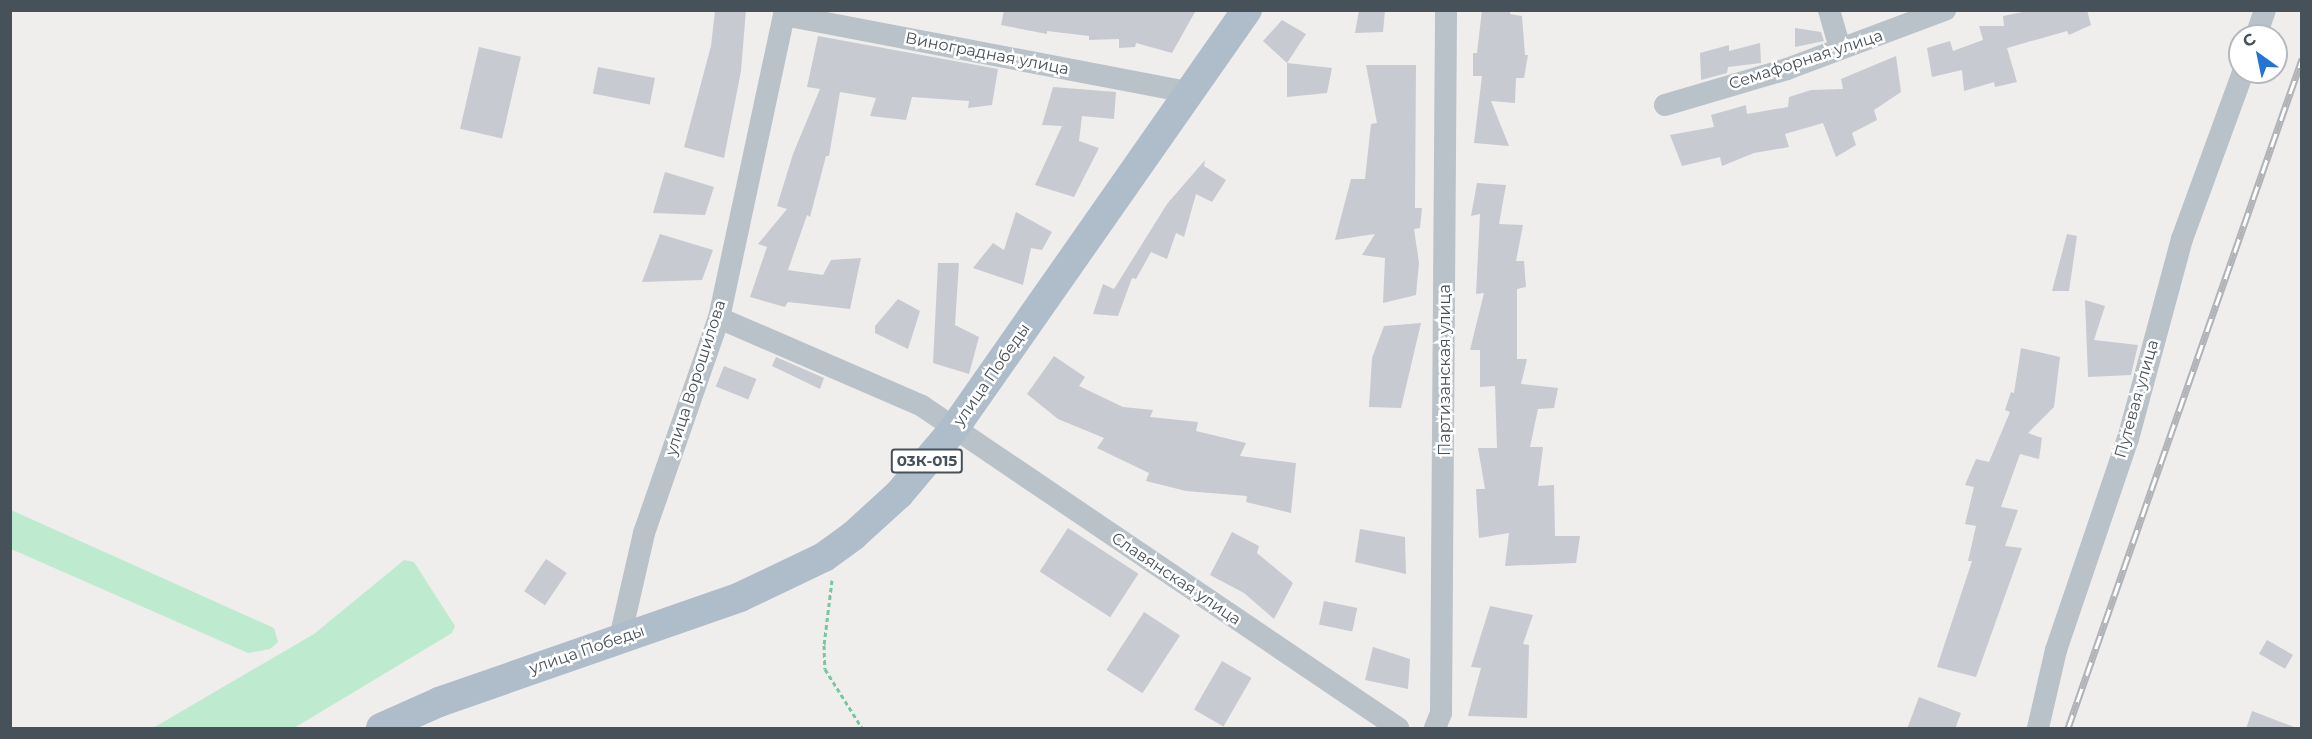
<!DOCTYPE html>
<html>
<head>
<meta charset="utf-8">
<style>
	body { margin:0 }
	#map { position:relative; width:2312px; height:739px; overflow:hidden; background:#f0eded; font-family:Montserrat,sans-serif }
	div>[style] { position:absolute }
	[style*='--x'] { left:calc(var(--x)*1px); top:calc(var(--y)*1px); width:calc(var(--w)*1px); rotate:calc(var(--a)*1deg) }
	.green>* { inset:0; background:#beebcf }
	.building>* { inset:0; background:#c7cad0; transform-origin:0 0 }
	.path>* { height:3px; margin-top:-1.5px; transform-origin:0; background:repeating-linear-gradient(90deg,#78c79f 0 4.5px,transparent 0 7.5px) }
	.minor>* { height:22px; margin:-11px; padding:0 11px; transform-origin:11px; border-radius:11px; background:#bac2c9 }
	.major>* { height:30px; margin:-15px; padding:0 15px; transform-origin:15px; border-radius:15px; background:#afbdcb }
	.rail>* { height:7px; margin-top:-3.5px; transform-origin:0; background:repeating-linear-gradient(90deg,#fff 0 14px,#b0b3b7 0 28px); box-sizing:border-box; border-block:2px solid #b0b3b7 }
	span { translate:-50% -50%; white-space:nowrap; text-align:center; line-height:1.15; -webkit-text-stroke:5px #fff; paint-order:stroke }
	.shield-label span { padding:2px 4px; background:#fff; border:2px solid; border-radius:4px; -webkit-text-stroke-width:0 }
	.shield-label { font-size:15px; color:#475159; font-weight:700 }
	.street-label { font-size:16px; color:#475159 }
	.frame { position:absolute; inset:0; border:12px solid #475159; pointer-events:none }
	.north { position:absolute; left:2228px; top:24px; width:60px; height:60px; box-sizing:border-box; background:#fff; border:2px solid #b5b9bd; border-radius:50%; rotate:327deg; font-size:16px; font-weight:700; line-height:24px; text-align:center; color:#475159 }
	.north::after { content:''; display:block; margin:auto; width:21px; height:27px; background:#2474d3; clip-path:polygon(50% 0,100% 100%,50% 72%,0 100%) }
</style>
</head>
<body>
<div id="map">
	<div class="green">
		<div style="clip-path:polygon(11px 510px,274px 628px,278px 642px,270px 649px,248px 653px,11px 549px)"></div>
		<div style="clip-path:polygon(404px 560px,414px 562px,455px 626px,452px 633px,294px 728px,153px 728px,314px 634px)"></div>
	</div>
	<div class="building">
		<div style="clip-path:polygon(715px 10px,746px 10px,741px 71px,724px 158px,684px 147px,711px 46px)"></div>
		<div style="clip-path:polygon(1004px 10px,1172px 10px,1195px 12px,1172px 53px,1136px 43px,1135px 47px,1119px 48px,1119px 39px,1089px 40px,1089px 36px,1047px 31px,1047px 34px,1001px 25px)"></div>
		<div style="clip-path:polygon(1359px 10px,1385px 10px,1383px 32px,1355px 33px)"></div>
		<div style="clip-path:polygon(1482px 10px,1510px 10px,1510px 14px,1522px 16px,1525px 55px,1528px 55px,1524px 78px,1516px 78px,1515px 103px,1491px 101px,1509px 146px,1474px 143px,1482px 76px,1473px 76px,1473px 53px,1477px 53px)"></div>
		<div style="clip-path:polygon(2032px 10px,2087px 10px,2091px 25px,2069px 35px,2067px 31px,2007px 48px,2017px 82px,1995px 87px,1994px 82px,1964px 91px,1962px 70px,1932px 77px,1927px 48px,1950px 41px,1953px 51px,1983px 40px,1979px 26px,2004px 26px,2003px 16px)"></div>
		<div style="clip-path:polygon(1282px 20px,1306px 34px,1287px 63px,1263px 41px)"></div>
		<div style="clip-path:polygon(1795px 28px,1821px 32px,1824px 41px,1795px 47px)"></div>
		<div style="clip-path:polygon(818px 36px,998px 69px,992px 105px,968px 108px,969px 101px,912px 97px,906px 120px,870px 116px,876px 98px,840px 92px,829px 156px,826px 156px,810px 217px,807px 215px,788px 270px,823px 275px,831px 260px,861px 258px,850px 309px,788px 302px,785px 307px,750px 297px,767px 247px,758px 244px,787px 209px,777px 206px,793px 154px,820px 89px,807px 87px)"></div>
		<div style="clip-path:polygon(1760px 43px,1761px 63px,1728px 67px,1727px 73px,1701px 80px,1700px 53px,1729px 45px,1729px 51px)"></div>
		<div style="left:479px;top:47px;width:43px;height:84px;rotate:13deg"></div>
		<div style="clip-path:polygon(1896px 56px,1901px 92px,1874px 110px,1877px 120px,1852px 133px,1856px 145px,1836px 157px,1823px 123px,1785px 134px,1789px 147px,1754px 153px,1722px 166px,1720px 157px,1682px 166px,1670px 135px,1714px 127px,1711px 115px,1746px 105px,1747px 114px,1788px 107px,1789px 97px,1811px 90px,1843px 89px,1841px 79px)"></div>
		<div style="clip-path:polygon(1287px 63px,1332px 68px,1327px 93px,1287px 97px)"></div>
		<div style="clip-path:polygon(1366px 65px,1416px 65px,1415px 208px,1422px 208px,1420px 228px,1414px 229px,1419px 263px,1416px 295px,1383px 303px,1385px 258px,1362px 255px,1375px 234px,1335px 240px,1351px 179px,1365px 179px,1371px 124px,1377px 123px)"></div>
		<div style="left:598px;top:67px;width:58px;height:27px;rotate:11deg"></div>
		<div style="clip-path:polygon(1053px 87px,1116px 92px,1114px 119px,1082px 116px,1079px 141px,1099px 148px,1074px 197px,1035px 185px,1062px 126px,1042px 125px)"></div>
		<div style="clip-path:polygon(1205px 160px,1204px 166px,1226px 180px,1212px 202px,1196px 194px,1184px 237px,1176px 233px,1167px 259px,1151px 252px,1136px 279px,1132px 278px,1118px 316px,1093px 314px,1103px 284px,1114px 289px,1167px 204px)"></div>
		<div style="clip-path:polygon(665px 172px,714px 187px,705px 215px,653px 213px)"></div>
		<div style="clip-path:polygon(1477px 183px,1506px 185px,1499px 224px,1523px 225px,1516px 261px,1524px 261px,1526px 287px,1517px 289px,1517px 359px,1527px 359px,1521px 384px,1558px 388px,1554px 408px,1538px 409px,1530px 447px,1543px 447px,1538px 486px,1554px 485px,1555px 536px,1580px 536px,1576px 563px,1505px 566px,1509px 533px,1479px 538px,1476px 489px,1485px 489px,1478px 448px,1497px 448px,1495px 386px,1480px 387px,1480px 350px,1470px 350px,1484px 293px,1476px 294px,1480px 214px,1471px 216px)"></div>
		<div style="clip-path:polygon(1016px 212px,1052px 232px,1042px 250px,1031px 248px,1023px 285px,973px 268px,993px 243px,1004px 250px)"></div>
		<div style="clip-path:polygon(660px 234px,713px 250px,702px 280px,642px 282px)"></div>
		<div style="clip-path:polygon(2067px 234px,2077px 236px,2069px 291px,2052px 291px)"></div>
		<div style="clip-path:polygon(938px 263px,959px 263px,955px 325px,979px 337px,969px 374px,933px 363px)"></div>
		<div style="clip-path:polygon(898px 299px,920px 311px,908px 349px,875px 333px,875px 326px)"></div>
		<div style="clip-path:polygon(2085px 300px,2105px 306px,2094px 340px,2138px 345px,2131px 375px,2088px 377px)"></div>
		<div style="clip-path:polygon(1421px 323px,1401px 408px,1369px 407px,1372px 358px,1384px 326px)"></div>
		<div style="clip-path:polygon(2021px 348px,2060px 357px,2054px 407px,2028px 433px,2042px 438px,2039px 459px,2020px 454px,2001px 507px,2018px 510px,2005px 546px,2022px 548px,1976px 677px,1937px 667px,1972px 561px,1968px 561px,1976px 526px,1965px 524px,1974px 487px,1965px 485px,1976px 459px,1989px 462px,2010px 412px,2005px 410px,2011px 392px,2014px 393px)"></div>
		<div style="clip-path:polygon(1054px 356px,1085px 377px,1079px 386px,1123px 407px,1153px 410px,1150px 417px,1198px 422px,1196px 431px,1246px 443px,1240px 456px,1296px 463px,1291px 513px,1246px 502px,1247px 496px,1186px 491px,1146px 481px,1149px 473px,1097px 448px,1104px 438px,1058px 419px,1027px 394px)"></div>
		<div style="clip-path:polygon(776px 357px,824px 378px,820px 389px,772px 366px)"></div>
		<div style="left:724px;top:366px;width:35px;height:22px;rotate:22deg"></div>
		<div style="left:1068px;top:528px;width:84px;height:52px;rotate:33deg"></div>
		<div style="clip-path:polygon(1360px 529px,1405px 537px,1406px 574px,1355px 562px)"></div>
		<div style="clip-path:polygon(1232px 532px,1259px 546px,1257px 553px,1293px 583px,1274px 619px,1244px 593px,1210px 575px)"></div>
		<div style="left:546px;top:559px;width:25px;height:39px;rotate:34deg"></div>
		<div style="left:1324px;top:601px;width:34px;height:24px;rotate:12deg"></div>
		<div style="clip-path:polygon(1490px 606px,1533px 615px,1523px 644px,1529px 645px,1527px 718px,1468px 716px,1481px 668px,1471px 667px)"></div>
		<div style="left:1144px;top:612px;width:43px;height:69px;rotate:33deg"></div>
		<div style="left:2267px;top:640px;width:30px;height:16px;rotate:30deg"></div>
		<div style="clip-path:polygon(1373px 647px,1410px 659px,1408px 689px,1365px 680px)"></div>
		<div style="left:1222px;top:661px;width:34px;height:56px;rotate:30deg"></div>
		<div style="clip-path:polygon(1919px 697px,1961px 713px,1955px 729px,1907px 729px)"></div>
		<div style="clip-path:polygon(2252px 711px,2294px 727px,2294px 729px,2246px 729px)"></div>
	</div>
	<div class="path">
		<div style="--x:832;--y:580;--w:65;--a:97"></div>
		<div style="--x:824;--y:645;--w:24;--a:88"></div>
		<div style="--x:825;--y:669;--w:70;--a:57.9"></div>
	</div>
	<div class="minor">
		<div style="--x:1829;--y:10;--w:40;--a:74"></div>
		<div style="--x:784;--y:15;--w:412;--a:10.8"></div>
		<div style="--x:2256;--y:36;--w:28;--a:-71"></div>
		<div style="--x:1665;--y:105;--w:127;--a:-16.4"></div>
		<div style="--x:1787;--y:69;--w:169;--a:-20.5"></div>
		<div style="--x:719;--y:318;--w:221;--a:23.4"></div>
		<div style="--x:922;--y:406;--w:575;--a:34.08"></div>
		<div style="--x:620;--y:638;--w:108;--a:-77.1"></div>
		<div style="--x:644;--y:533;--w:228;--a:-70.8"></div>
		<div style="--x:719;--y:318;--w:315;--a:-77.9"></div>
		<div style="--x:1435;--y:728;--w:16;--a:-68"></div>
		<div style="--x:1441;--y:713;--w:703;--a:-89.59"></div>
		<div style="--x:2038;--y:728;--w:80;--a:-77"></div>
		<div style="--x:2056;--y:650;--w:223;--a:-71.2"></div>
		<div style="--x:2128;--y:439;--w:207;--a:-74.9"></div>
		<div style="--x:2182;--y:239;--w:178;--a:-69.9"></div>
	</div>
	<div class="major">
		<div style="--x:381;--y:728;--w:64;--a:-24.1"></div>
		<div style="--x:439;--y:702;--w:319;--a:-19.2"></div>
		<div style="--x:740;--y:597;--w:93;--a:-25.5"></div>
		<div style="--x:824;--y:557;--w:37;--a:-36"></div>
		<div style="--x:854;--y:535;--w:61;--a:-42.3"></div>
		<div style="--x:899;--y:494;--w:84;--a:-49.8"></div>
		<div style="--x:953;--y:430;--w:513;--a:-55.01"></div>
	</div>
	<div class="rail">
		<div style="--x:2068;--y:728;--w:709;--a:-70.72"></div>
	</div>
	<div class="shield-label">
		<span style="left:927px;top:461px">03К-015</span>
	</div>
	<div class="street-label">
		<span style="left:987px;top:54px;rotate:11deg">Виноградная улица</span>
		<span style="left:1806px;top:60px;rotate:-18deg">Семафорная улица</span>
		<span style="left:1445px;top:370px;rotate:-90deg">Партизанская улица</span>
		<span style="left:992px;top:375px;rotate:-55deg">улица Победы</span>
		<span style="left:696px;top:378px;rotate:-72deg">улица Ворошилова</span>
		<span style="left:2137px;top:399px;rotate:-74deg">Путевая улица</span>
		<span style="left:1176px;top:579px;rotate:34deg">Славянская улица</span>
		<span style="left:587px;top:650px;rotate:-19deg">улица Победы</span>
	</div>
	<div class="frame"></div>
	<div class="north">С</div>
</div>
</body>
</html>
